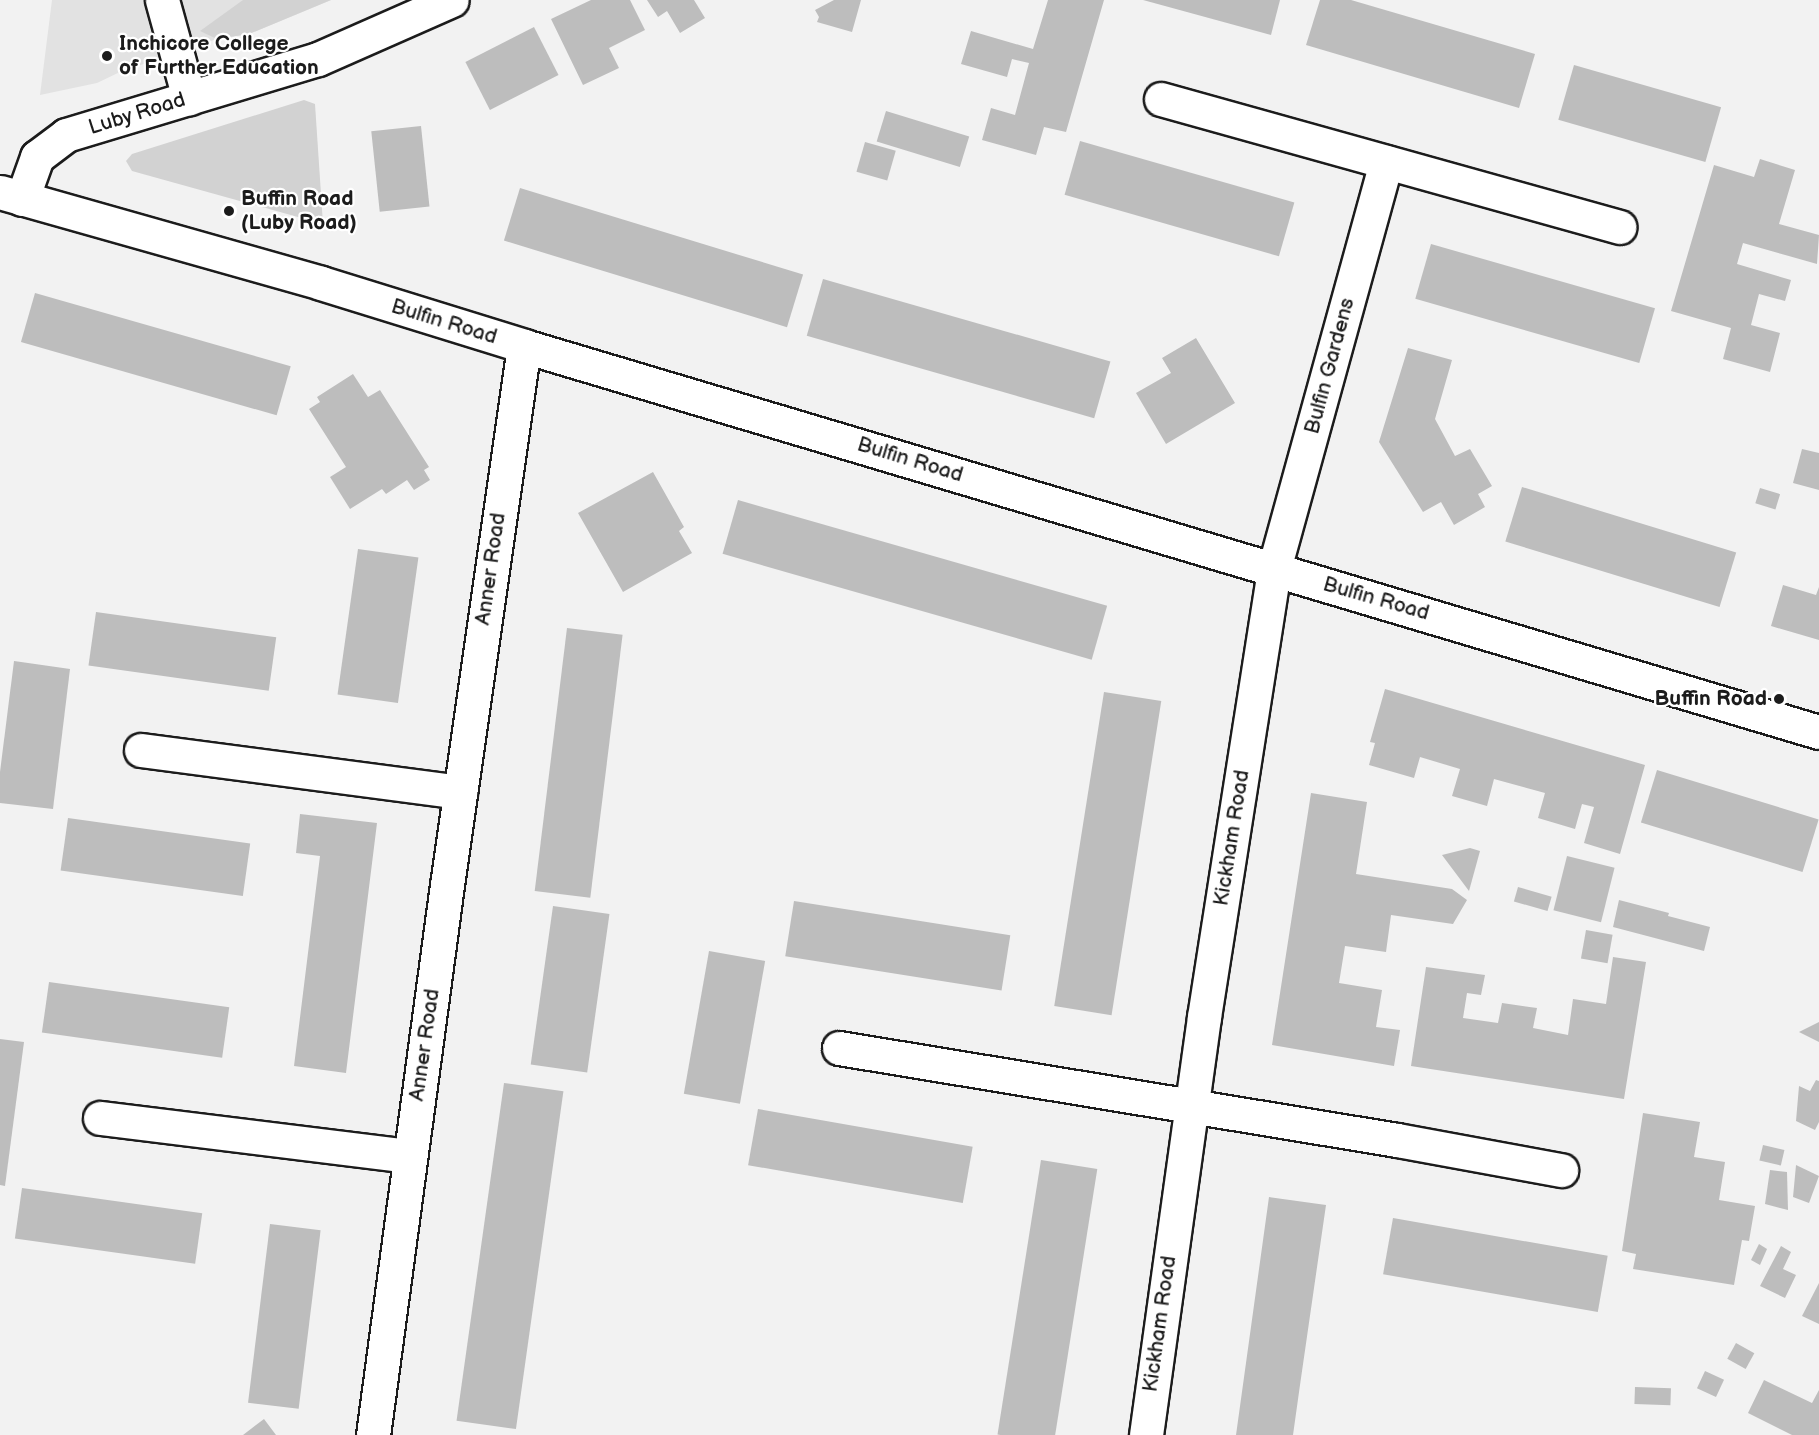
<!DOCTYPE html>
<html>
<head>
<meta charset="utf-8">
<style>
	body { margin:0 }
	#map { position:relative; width:1819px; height:1435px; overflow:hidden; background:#f2f2f2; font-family:"Balsamiq Sans",sans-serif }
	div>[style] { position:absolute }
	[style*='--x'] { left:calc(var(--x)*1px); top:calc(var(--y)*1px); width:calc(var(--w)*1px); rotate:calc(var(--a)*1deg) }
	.built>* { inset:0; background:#e2e2e2 }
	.green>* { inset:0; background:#d2d2d2 }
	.building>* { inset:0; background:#bdbdbd; transform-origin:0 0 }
	.roads { filter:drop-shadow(2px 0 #1c1c1c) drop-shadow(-2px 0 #1c1c1c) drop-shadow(0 2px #1c1c1c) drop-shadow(0 -2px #1c1c1c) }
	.minor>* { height:33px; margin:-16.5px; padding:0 16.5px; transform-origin:16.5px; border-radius:16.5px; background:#fff }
	.dots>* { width:16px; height:16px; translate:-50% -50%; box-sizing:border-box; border:3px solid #fff; border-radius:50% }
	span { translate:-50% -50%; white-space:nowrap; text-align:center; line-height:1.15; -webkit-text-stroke:4.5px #fff; paint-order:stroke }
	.poi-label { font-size:21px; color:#1c1c1c; font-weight:700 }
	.left { translate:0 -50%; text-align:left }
	.right { translate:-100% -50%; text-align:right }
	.street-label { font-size:21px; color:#1c1c1c }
</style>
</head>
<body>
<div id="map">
	<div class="built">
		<div style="clip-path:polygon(52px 0,331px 0,249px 34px,217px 39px,120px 72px,97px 83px,40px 95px)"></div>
	</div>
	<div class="green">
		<div style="clip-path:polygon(243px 0,331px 0,249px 34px,217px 39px,200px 31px)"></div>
		<div style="clip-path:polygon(304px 100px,315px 104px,323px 224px,132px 171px,126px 161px,132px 154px)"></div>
	</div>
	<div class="building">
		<div style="clip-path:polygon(591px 0,630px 0,645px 30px,609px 48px,619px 68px,583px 85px,551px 19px)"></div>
		<div style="clip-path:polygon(647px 0,694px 0,705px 18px,680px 33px,667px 11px,658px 17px)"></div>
		<div style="clip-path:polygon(834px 0,861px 0,852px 32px,817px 22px,819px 17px,815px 10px)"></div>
		<div style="clip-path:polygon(1048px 0,1104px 0,1066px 132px,1044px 127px,1036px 155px,982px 140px,991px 108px,1015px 115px,1029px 63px,1012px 59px,1007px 77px,961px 64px,971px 31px,1033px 49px)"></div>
		<div style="clip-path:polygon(1143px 0,1280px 0,1271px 35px)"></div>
		<div style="clip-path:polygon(1320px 0,1351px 0,1535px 54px,1519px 108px,1306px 45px)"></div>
		<div style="left:534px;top:27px;width:54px;height:77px;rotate:63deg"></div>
		<div style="left:1574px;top:65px;width:153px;height:57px;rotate:16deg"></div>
		<div style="left:886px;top:111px;width:87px;height:32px;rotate:17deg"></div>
		<div style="left:421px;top:126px;width:81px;height:50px;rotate:84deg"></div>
		<div style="left:1080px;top:141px;width:223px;height:56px;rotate:16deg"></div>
		<div style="left:865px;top:142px;width:32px;height:31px;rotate:16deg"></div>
		<div style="clip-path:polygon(1760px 159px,1795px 170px,1779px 224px,1819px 235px,1817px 264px,1743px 243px,1737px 264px,1791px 280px,1785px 301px,1759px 294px,1751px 325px,1780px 333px,1770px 372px,1723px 359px,1731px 328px,1671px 311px,1714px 165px,1754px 177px)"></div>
		<div style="left:520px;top:188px;width:296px;height:55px;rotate:17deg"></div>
		<div style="left:1431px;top:244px;width:233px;height:57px;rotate:16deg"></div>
		<div style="left:823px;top:279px;width:299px;height:59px;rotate:16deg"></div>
		<div style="left:35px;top:293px;width:266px;height:51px;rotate:16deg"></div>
		<div style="clip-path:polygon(1196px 338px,1235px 403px,1166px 444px,1136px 393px,1171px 373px,1162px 358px)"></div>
		<div style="clip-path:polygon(1408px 348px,1452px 360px,1435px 419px,1455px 456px,1470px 449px,1492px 486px,1478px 494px,1485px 507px,1454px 525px,1441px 502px,1423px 512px,1379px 442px)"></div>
		<div style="clip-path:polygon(353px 374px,368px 397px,380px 390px,429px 467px,424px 470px,430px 480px,414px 490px,407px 480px,386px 494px,382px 489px,350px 509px,330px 477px,346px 467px,309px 409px,320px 402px,317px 397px)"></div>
		<div style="clip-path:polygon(1802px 449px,1819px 453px,1819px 490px,1793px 483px)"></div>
		<div style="clip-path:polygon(653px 472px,684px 527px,679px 531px,692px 553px,623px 592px,578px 513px)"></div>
		<div style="left:1522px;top:487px;width:224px;height:57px;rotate:17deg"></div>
		<div style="left:1760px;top:488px;width:21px;height:16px;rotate:17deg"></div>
		<div style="left:738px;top:500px;width:384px;height:56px;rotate:16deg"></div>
		<div style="left:358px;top:549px;width:61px;height:147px;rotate:8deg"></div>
		<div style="clip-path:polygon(1783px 585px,1816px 595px,1819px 587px,1819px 640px,1771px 626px)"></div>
		<div style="left:96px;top:612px;width:182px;height:54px;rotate:8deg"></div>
		<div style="left:567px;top:628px;width:56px;height:265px;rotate:7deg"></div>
		<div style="clip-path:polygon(14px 661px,70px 669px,53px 809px,0 803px,0 772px)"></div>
		<div style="clip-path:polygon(1385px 689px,1645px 765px,1620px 854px,1584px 843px,1594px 807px,1582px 804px,1575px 829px,1538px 818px,1545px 793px,1494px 779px,1487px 806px,1452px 796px,1460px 769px,1420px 757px,1414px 778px,1369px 765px,1375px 743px,1370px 742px)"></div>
		<div style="left:1104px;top:692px;width:58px;height:318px;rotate:9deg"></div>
		<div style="left:1657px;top:770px;width:169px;height:55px;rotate:17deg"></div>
		<div style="clip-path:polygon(1311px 793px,1367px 802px,1356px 874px,1452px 889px,1467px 900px,1453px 924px,1391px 915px,1386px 952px,1345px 946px,1339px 983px,1382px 990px,1376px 1027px,1400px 1030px,1394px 1066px,1272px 1045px)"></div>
		<div style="clip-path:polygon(300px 814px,377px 823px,346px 1073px,294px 1066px,320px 856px,296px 853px)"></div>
		<div style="left:68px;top:818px;width:184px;height:53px;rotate:8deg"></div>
		<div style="clip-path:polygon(1470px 848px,1480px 851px,1469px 891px,1442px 855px)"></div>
		<div style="left:1567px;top:856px;width:49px;height:56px;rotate:14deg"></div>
		<div style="left:1518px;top:887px;width:35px;height:15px;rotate:16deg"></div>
		<div style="clip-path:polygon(1619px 900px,1669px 913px,1668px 916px,1710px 927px,1704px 951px,1613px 927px)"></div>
		<div style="left:794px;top:901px;width:219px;height:56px;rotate:9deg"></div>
		<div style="left:553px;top:906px;width:57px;height:160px;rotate:8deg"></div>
		<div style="left:1586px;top:930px;width:27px;height:29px;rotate:10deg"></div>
		<div style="left:709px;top:951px;width:57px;height:145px;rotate:10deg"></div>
		<div style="clip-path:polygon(1613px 957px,1646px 962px,1624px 1099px,1411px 1066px,1426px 967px,1485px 975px,1481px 995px,1467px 993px,1463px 1018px,1498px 1023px,1502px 1003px,1537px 1008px,1533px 1028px,1568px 1035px,1573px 999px,1606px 1004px)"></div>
		<div style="left:49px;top:982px;width:182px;height:51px;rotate:8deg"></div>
		<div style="clip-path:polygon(1819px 1022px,1819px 1042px,1799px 1032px)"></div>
		<div style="clip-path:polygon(0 1039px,24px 1042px,5px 1186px,0 1185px)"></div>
		<div style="clip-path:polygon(1816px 1080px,1819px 1081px,1819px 1122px,1815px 1130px,1796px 1121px,1799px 1086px,1810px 1091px)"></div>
		<div style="left:504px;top:1083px;width:60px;height:341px;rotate:8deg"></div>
		<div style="left:758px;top:1109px;width:218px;height:57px;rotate:10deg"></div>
		<div style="clip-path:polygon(1643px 1113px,1700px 1122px,1694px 1157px,1725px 1162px,1719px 1200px,1755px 1206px,1749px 1241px,1742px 1240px,1734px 1285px,1633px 1269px,1636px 1254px,1622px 1251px)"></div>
		<div style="left:1763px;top:1145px;width:22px;height:16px;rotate:13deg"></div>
		<div style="left:1041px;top:1160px;width:57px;height:278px;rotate:9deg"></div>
		<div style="clip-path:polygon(1796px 1165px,1819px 1176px,1809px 1203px,1793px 1197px)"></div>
		<div style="clip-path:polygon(1770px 1170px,1787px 1172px,1788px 1210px,1765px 1204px)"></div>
		<div style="left:22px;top:1188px;width:182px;height:51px;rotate:8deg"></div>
		<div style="clip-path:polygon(1269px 1197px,1326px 1205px,1300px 1385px,1293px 1435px,1236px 1435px)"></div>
		<div style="left:1393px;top:1218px;width:218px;height:57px;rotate:10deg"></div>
		<div style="left:270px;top:1224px;width:51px;height:180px;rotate:7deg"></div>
		<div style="clip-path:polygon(1759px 1244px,1767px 1249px,1760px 1265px,1751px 1260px)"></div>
		<div style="clip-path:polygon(1781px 1246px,1791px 1252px,1783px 1269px,1796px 1275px,1785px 1298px,1760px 1286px)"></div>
		<div style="clip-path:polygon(1819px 1283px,1819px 1324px,1802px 1316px)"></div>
		<div style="left:1736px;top:1343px;width:21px;height:18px;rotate:29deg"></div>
		<div style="left:1705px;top:1371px;width:21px;height:19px;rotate:25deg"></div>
		<div style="clip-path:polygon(1764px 1380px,1812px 1403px,1819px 1390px,1819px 1435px,1792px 1435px,1748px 1413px)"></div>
		<div style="left:1635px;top:1387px;width:36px;height:17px;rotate:2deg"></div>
		<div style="clip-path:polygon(264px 1419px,276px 1435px,243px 1435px)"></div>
	</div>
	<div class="roads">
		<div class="minor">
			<div style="--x:162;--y:0;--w:102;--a:74.6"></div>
			<div style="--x:1161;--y:99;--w:476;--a:15.6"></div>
			<div style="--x:0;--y:192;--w:334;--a:15.8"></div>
			<div style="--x:321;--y:283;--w:213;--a:17.2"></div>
			<div style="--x:524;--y:346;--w:1351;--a:16.6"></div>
			<div style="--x:22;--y:199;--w:45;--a:-70.3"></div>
			<div style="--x:37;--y:157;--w:36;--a:-37"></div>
			<div style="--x:66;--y:135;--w:263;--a:-16.8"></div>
			<div style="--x:318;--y:59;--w:146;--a:-23.8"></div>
			<div style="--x:141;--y:750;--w:322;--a:7.5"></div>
			<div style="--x:839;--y:1048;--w:566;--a:9.36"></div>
			<div style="--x:1397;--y:1140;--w:167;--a:10.4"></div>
			<div style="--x:100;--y:1118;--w:312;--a:7"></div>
			<div style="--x:373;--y:1435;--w:555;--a:-82.34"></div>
			<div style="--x:447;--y:885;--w:544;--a:-81.87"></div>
			<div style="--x:1146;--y:1435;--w:422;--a:-82.1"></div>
			<div style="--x:1204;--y:1017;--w:453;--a:-81.1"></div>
			<div style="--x:1274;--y:569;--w:422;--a:-74.6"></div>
		</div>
	</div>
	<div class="dots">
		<div style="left:107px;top:56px;background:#1c1c1c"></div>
		<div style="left:229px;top:211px;background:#1c1c1c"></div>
		<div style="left:1779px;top:699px;background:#1c1c1c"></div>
	</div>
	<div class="poi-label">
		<span class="left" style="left:119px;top:56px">Inchicore College<br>of Further Education</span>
		<span class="left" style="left:241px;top:211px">Buffin Road<br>(Luby Road)</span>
		<span class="right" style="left:1767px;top:699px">Buffin Road</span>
	</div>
	<div class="street-label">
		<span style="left:137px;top:114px;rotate:-17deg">Luby Road</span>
		<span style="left:444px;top:322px;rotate:17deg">Bulfin Road</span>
		<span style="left:1330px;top:366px;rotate:-75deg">Bulfin Gardens</span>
		<span style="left:910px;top:460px;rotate:17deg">Bulfin Road</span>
		<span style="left:491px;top:569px;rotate:-82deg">Anner Road</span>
		<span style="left:1376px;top:599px;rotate:16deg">Bulfin Road</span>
		<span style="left:1232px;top:838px;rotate:-81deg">Kickham Road</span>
		<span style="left:425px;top:1045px;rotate:-82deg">Anner Road</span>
		<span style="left:1160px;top:1324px;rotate:-82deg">Kickham Road</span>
	</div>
</div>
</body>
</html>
